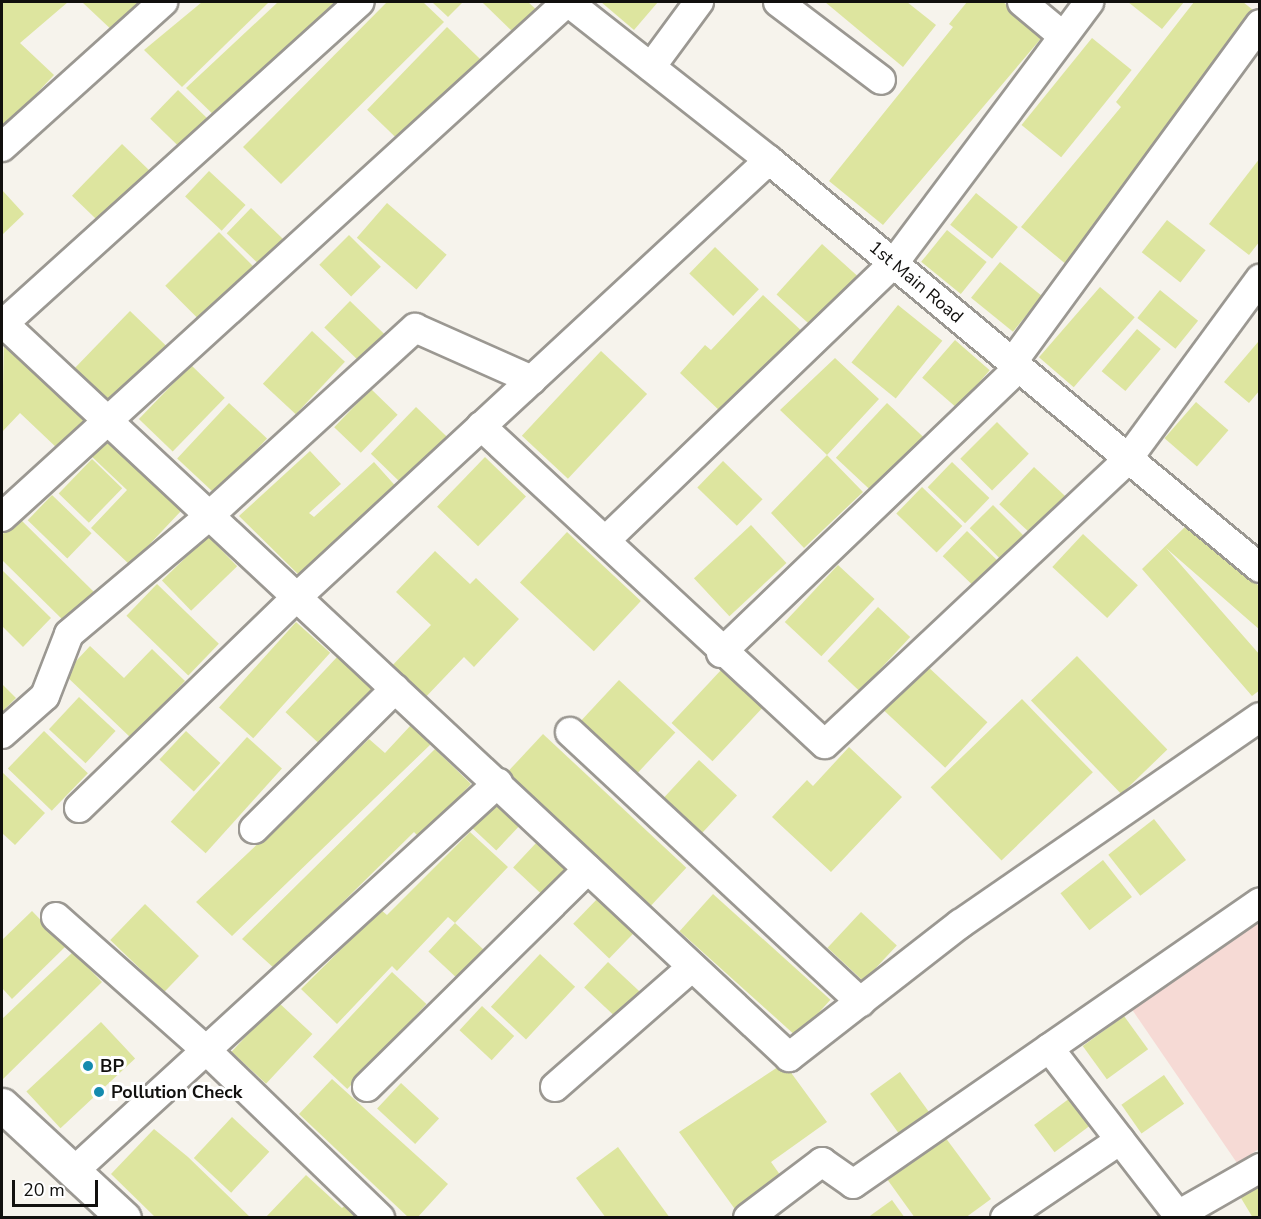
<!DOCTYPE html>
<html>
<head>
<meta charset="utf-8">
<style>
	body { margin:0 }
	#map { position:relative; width:1261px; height:1219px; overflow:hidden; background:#f6f3ec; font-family:"Nunito Sans",sans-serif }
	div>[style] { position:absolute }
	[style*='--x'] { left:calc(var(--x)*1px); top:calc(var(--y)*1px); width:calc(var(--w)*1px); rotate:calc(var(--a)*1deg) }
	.green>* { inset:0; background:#f6dad5 }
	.building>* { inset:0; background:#dde59f; transform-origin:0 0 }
	.roads { filter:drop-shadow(2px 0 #9b9892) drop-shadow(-2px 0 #9b9892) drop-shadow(0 2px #9b9892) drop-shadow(0 -2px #9b9892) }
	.minor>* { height:28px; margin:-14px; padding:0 14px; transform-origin:14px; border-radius:14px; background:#fff }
	.tertiary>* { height:33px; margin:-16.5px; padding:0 16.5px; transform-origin:16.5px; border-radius:16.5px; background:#fff }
	.dots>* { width:16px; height:16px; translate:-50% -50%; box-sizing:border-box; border:3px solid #fff; border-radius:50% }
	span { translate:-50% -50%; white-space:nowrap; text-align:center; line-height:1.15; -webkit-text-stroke:6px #fff; paint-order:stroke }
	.street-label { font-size:18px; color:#11100e }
	.poi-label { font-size:18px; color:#11100e; font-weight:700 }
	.left { translate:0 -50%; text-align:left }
	.frame { position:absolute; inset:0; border:3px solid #11100e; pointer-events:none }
	.scale { position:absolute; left:12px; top:1180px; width:86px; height:27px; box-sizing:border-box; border:3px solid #11100e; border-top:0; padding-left:8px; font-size:18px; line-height:21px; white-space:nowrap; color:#11100e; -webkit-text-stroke:4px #fff; paint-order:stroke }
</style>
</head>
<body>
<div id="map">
	<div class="green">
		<div style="clip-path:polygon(1259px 921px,1259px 1149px,1237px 1163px,1131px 1008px)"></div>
	</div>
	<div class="building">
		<div style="clip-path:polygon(2px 2px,68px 2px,20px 43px,54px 75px,2px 130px)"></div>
		<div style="clip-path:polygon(82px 2px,139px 2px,143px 5px,116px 34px)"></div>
		<div style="clip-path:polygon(202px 2px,269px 2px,182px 87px,144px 50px)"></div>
		<div style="clip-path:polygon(278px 2px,348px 2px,223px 124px,186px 88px)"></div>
		<div style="clip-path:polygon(387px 2px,423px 2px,444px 22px,281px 184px,243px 147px)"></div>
		<div style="clip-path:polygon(432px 2px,463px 2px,448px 17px)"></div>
		<div style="clip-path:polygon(482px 2px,528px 2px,538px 11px,515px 34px)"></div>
		<div style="clip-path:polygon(601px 2px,658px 2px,634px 30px)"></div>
		<div style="clip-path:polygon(825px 2px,907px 2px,936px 25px,903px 67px)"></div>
		<div style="clip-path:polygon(967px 2px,1003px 2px,1044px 35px,883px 225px,829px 181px,953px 27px,949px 24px)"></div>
		<div style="clip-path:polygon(1128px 2px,1184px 2px,1162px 29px)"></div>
		<div style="clip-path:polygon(1194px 2px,1243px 2px,1253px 10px,1228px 41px,1233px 45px,1158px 137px,1163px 141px,1067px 265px,1021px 227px,1121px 107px,1116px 102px)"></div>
		<div style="left:447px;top:27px;width:46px;height:115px;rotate:44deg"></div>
		<div style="left:1092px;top:38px;width:51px;height:112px;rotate:39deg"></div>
		<div style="left:178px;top:90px;width:42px;height:40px;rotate:44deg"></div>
		<div style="left:122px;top:144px;width:45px;height:72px;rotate:44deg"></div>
		<div style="clip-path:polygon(1260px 158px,1260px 241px,1249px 255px,1209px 224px)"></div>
		<div style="left:209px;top:171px;width:50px;height:35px;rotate:43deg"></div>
		<div style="clip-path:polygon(2px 190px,24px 214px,2px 235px)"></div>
		<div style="left:976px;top:193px;width:54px;height:41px;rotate:39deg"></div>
		<div style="left:387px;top:203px;width:79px;height:46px;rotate:41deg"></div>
		<div style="left:251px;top:208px;width:50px;height:35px;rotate:44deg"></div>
		<div style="left:1167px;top:220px;width:49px;height:41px;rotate:38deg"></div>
		<div style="left:947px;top:230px;width:51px;height:41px;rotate:39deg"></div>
		<div style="left:219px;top:232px;width:49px;height:76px;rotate:45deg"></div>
		<div style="left:349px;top:235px;width:45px;height:42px;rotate:45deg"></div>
		<div style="left:822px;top:244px;width:47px;height:68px;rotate:42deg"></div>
		<div style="left:715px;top:247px;width:61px;height:37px;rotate:44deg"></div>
		<div style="left:1000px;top:262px;width:54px;height:46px;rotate:39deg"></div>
		<div style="left:1100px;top:287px;width:46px;height:93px;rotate:41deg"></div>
		<div style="left:1160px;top:290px;width:49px;height:36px;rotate:39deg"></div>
		<div style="clip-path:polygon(763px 295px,805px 334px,723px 414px,680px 373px,705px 345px,711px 350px)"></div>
		<div style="left:350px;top:301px;width:52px;height:37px;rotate:44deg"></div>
		<div style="left:898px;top:305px;width:57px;height:74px;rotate:39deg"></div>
		<div style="left:130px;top:311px;width:52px;height:79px;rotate:44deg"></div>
		<div style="left:1137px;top:329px;width:31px;height:55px;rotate:40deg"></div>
		<div style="left:312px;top:331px;width:45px;height:72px;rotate:43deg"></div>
		<div style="clip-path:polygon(4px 340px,86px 421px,58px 449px,20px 413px,2px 432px)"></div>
		<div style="left:955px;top:340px;width:46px;height:50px;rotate:41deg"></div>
		<div style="clip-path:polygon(1258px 342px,1260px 390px,1249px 403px,1224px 382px)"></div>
		<div style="left:601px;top:351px;width:63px;height:116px;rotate:43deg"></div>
		<div style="clip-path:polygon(835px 358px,879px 399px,827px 455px,863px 492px,804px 548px,771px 513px,827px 455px,780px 410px)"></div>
		<div style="left:191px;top:365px;width:47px;height:75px;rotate:44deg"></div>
		<div style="left:371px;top:389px;width:37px;height:53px;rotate:44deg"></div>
		<div style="left:1196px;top:402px;width:43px;height:48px;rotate:41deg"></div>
		<div style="left:229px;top:403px;width:52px;height:76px;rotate:43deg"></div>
		<div style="left:887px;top:403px;width:53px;height:75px;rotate:43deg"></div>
		<div style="left:416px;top:407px;width:43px;height:65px;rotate:44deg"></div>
		<div style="left:997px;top:422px;width:45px;height:52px;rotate:45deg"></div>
		<div style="clip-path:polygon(103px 437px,181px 511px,130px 565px,91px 528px,127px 490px,88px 453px)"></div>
		<div style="clip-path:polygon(310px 451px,341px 484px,309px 513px,314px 517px,374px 462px,400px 491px,303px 579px,239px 516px)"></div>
		<div style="left:485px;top:457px;width:57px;height:69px;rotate:44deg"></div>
		<div style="left:92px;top:459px;width:42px;height:48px;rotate:44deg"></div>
		<div style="left:723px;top:461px;width:55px;height:37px;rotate:44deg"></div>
		<div style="left:952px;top:462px;width:52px;height:35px;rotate:44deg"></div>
		<div style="left:1034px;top:467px;width:44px;height:51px;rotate:43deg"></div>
		<div style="left:922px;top:487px;width:56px;height:37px;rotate:44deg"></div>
		<div style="left:52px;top:495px;width:55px;height:35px;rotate:44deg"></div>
		<div style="left:993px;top:505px;width:48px;height:33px;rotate:45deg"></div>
		<div style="clip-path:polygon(18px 517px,95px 593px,66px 623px,2px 560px,2px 535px)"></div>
		<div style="clip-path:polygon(1188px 524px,1260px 587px,1260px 630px,1166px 548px,1260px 655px,1260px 690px,1252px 696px,1142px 569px)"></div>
		<div style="left:751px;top:525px;width:52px;height:78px;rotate:47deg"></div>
		<div style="left:967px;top:531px;width:47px;height:35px;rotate:44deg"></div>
		<div style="left:567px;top:532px;width:101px;height:69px;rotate:43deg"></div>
		<div style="left:1083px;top:534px;width:75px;height:45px;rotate:43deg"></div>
		<div style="left:208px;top:536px;width:42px;height:64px;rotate:46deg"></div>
		<div style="clip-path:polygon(435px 551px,470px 584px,476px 578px,519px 619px,474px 667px,464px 657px,421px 702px,388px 670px,431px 625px,396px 592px)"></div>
		<div style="left:838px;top:565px;width:50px;height:78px;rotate:43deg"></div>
		<div style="clip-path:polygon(2px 570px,51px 618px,23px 647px,2px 626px)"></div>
		<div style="left:157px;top:584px;width:86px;height:44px;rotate:44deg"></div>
		<div style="left:878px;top:607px;width:44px;height:74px;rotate:43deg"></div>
		<div style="left:296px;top:622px;width:46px;height:115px;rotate:42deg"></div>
		<div style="clip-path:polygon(90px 646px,124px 678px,152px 649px,185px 681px,131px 738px,64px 674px)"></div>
		<div style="left:338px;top:656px;width:51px;height:77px;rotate:43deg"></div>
		<div style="left:1077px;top:656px;width:130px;height:64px;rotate:46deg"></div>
		<div style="left:926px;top:665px;width:84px;height:62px;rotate:43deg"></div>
		<div style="left:722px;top:669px;width:56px;height:74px;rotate:43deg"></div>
		<div style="left:619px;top:680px;width:77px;height:57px;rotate:43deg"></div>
		<div style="clip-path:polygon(2px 684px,16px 698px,2px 712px)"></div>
		<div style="left:79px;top:697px;width:50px;height:44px;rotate:43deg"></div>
		<div style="left:1022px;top:699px;width:102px;height:127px;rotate:46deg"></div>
		<div style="clip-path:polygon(411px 725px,431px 744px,232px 936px,196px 902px,369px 739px,385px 753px)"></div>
		<div style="left:44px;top:731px;width:61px;height:52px;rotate:44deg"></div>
		<div style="left:186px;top:731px;width:47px;height:39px;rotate:43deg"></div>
		<div style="left:543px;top:734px;width:196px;height:54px;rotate:43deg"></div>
		<div style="left:247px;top:737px;width:47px;height:114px;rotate:42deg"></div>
		<div style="clip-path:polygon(849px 747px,902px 797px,831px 872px,772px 817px,807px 780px,813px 786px)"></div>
		<div style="clip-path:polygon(435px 749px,471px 784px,420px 838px,414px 832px,275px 969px,242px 939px)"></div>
		<div style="left:699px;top:760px;width:52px;height:54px;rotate:43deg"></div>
		<div style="clip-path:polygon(2px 772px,45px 813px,15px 845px,2px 833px)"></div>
		<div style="left:496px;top:801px;width:34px;height:36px;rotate:43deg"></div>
		<div style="left:1154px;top:819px;width:52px;height:58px;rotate:52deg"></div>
		<div style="clip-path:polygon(470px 832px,508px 867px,455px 923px,448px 917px,397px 971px,392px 966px,337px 1024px,301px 989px,381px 910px,387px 915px)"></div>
		<div style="left:537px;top:842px;width:45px;height:35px;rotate:43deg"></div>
		<div style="left:1103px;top:860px;width:47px;height:54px;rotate:52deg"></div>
		<div style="left:713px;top:894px;width:158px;height:50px;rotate:42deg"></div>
		<div style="left:601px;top:895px;width:50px;height:40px;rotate:44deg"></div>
		<div style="left:145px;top:904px;width:75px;height:50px;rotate:44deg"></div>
		<div style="clip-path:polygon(32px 911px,66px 946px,12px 999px,2px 988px,2px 940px)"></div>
		<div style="left:861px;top:912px;width:49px;height:49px;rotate:43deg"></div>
		<div style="left:455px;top:923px;width:47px;height:39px;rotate:43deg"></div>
		<div style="clip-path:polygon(73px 952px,102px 982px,2px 1080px,2px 1019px)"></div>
		<div style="left:540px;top:954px;width:48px;height:72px;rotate:43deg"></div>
		<div style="left:608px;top:962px;width:48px;height:35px;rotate:43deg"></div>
		<div style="left:392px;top:972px;width:47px;height:116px;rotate:43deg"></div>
		<div style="left:278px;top:1002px;width:47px;height:68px;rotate:43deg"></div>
		<div style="left:482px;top:1006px;width:44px;height:33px;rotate:43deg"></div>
		<div style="left:1124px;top:1016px;width:41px;height:51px;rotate:54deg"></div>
		<div style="left:101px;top:1022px;width:50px;height:102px;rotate:47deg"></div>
		<div style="clip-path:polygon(784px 1063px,827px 1122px,771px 1162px,783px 1179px,737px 1212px,679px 1132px)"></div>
		<div style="left:900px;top:1072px;width:49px;height:37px;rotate:54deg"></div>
		<div style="left:1164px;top:1075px;width:35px;height:52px;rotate:55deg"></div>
		<div style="clip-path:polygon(332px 1079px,448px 1184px,417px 1218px,409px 1218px,299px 1114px)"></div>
		<div style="left:401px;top:1083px;width:52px;height:35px;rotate:43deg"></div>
		<div style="left:1074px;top:1095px;width:34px;height:50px;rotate:53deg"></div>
		<div style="left:232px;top:1117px;width:51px;height:56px;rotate:43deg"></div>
		<div style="clip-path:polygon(154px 1129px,188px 1157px,251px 1218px,156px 1218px,111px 1174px)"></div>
		<div style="clip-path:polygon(945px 1137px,991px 1199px,965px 1218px,915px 1218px,887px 1179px)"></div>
		<div style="clip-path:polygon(618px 1147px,670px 1218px,606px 1218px,576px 1178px)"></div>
		<div style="clip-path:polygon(306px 1175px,342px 1208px,348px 1203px,363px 1218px,265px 1218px)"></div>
		<div style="clip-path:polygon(1260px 1180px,1260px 1218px,1253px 1218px,1238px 1193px)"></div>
		<div style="clip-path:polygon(892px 1200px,905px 1218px,867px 1218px)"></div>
	</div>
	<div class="roads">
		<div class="minor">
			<div style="--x:568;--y:2;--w:256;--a:38.2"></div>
			<div style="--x:769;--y:160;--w:638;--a:39.73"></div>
			<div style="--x:778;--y:2;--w:129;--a:37.1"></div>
			<div style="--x:1022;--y:2;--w:53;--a:39.7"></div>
			<div style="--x:651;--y:67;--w:81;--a:-53.6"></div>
			<div style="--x:2;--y:147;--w:217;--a:-42"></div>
			<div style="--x:2;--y:322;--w:1077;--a:43.04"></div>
			<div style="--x:789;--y:1057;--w:217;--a:-37.9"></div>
			<div style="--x:960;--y:924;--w:364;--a:-34.6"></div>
			<div style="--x:2;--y:325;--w:482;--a:-42.1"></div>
			<div style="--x:1012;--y:363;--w:420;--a:-53.8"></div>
			<div style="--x:481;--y:426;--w:468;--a:42.8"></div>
			<div style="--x:825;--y:744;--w:415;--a:-43.2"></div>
			<div style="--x:1127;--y:460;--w:225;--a:-53.7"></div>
			<div style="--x:2;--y:517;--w:764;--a:-42.35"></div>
			<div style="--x:606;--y:540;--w:400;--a:-43.9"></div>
			<div style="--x:894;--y:263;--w:326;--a:-53.2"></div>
			<div style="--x:721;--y:653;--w:412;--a:-43.8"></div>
			<div style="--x:570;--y:732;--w:397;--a:42.9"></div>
			<div style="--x:2;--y:734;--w:57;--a:-41.5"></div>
			<div style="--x:45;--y:696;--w:66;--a:-68.8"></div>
			<div style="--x:69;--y:634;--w:183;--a:-40.1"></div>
			<div style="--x:209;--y:516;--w:279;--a:-42.4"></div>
			<div style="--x:415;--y:328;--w:128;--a:24"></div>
			<div style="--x:79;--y:808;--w:301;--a:-44.1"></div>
			<div style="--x:295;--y:599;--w:646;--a:-42.8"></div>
			<div style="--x:254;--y:829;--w:199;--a:-44.8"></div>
			<div style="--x:56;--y:917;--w:200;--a:41.6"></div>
			<div style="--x:206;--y:1050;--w:242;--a:44"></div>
			<div style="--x:1049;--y:1048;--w:211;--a:52.3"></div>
			<div style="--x:1178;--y:1215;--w:95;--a:-29.8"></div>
			<div style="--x:367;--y:1087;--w:310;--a:-44.6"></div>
			<div style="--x:555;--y:1087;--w:182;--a:-41.2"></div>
			<div style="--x:74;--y:1171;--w:575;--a:-42.46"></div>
			<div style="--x:748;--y:1218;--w:93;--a:-37.1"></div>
			<div style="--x:822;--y:1162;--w:38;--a:35"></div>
			<div style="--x:853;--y:1184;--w:495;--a:-34.7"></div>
			<div style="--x:1005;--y:1218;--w:139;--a:-34.1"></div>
		</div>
		<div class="tertiary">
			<div style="--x:2;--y:1105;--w:166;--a:42.8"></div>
		</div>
	</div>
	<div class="dots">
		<div style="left:88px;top:1066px;background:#148bae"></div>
		<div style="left:99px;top:1092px;background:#148bae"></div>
	</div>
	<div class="street-label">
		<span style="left:916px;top:282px;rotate:40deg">1st Main Road</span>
	</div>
	<div class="poi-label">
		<span class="left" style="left:100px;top:1066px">BP</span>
		<span class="left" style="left:111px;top:1092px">Pollution Check</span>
	</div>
	<div class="frame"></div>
	<div class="scale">20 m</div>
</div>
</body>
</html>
